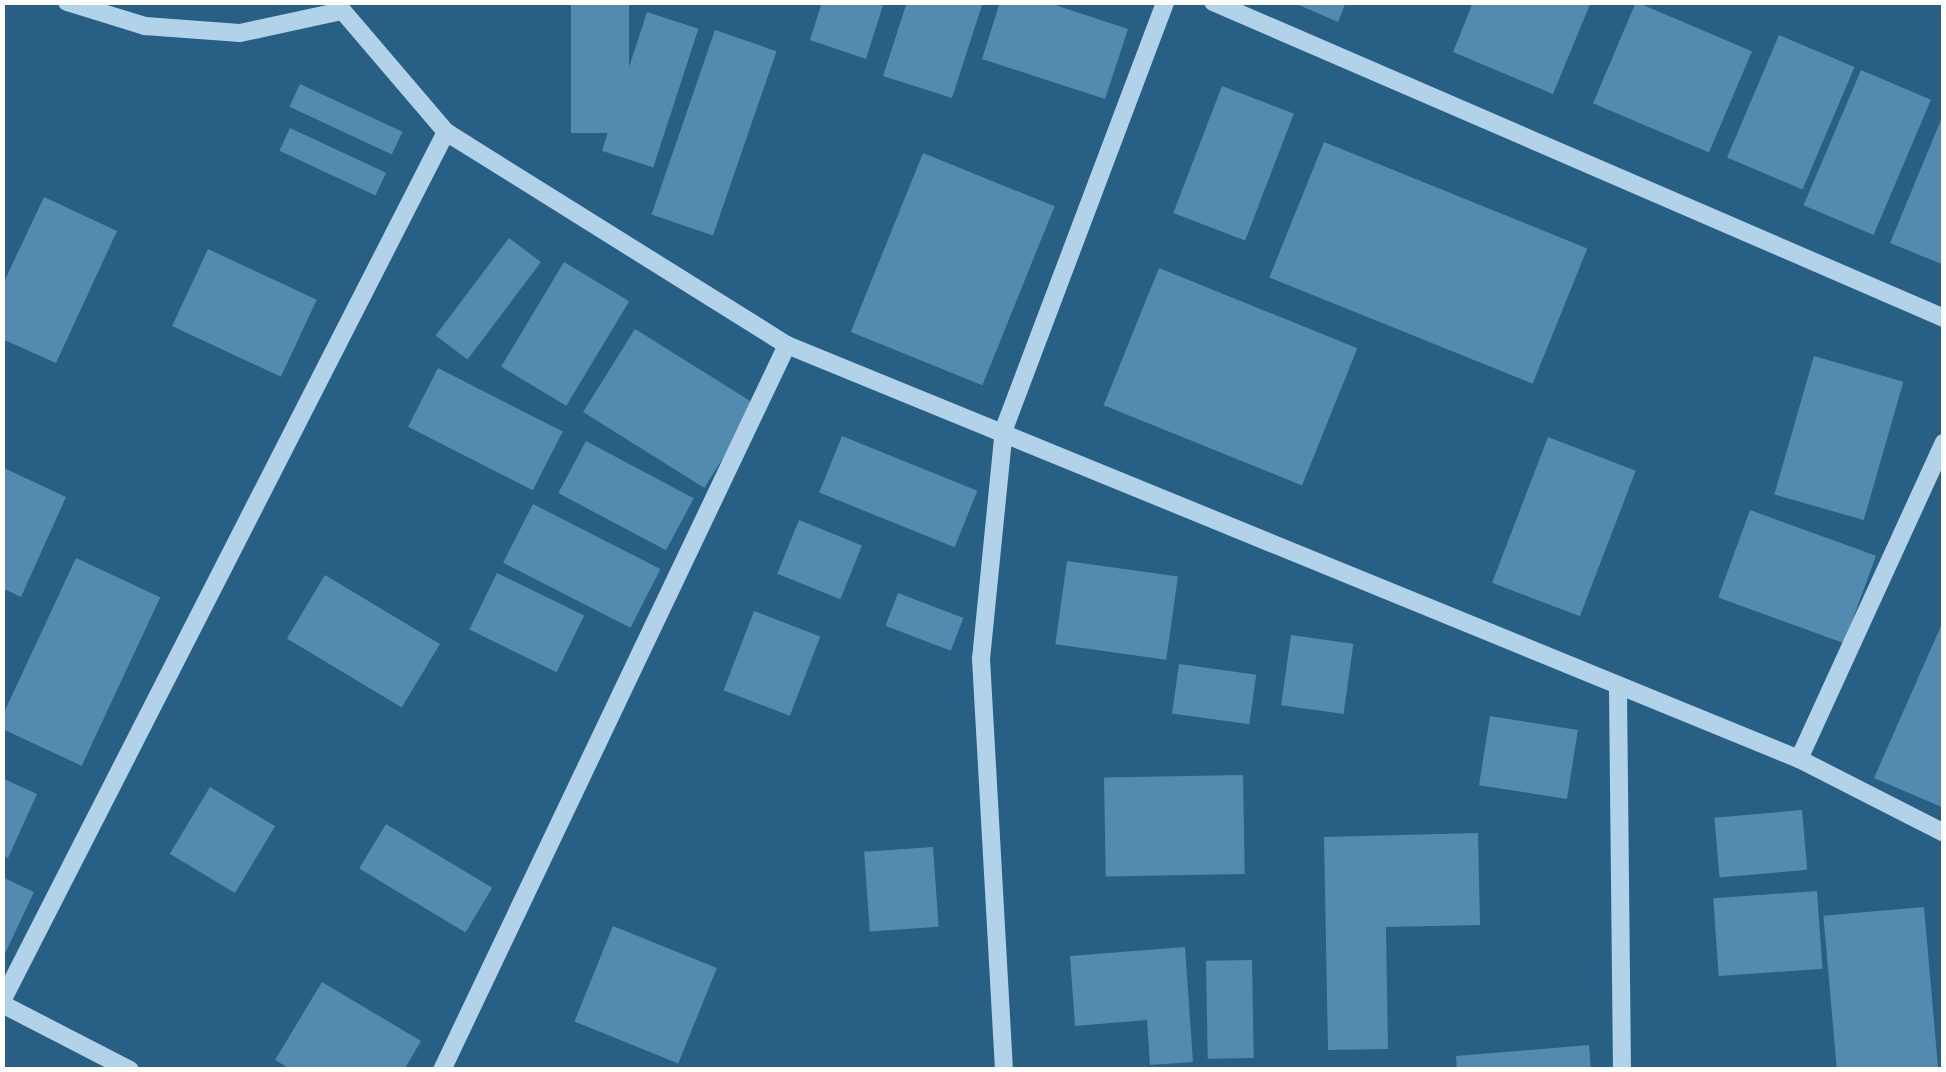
<!DOCTYPE html>
<html>
<head>
<meta charset="utf-8">
<style>
	body { margin:0 }
	#map { position:relative; width:1946px; height:1072px; overflow:hidden; background:#275f85; font-family:"DejaVu Sans",sans-serif }
	div>[style] { position:absolute }
	[style*='--x'] { left:calc(var(--x)*1px); top:calc(var(--y)*1px); width:calc(var(--w)*1px); rotate:calc(var(--a)*1deg) }
	.building>* { inset:0; background:#538aaf; transform-origin:0 0 }
	.minor>* { height:18px; margin:-9px; padding:0 9px; transform-origin:9px; border-radius:9px; background:#b1d2e8 }
	span { translate:-50% -50%; white-space:nowrap; text-align:center; line-height:1.15; -webkit-text-stroke:8px #275f85; paint-order:stroke }
	.frame { position:absolute; inset:0; border:5px solid #fff; pointer-events:none }
</style>
</head>
<body>
<div id="map">
	<div class="building">
		<div style="left:571px;top:2px;width:58px;height:131px"></div>
		<div style="clip-path:polygon(822px 2px,884px 2px,866px 59px,810px 40px)"></div>
		<div style="clip-path:polygon(907px 2px,983px 2px,952px 98px,883px 76px)"></div>
		<div style="clip-path:polygon(1000px 2px,1046px 2px,1128px 29px,1105px 99px,982px 59px)"></div>
		<div style="clip-path:polygon(1292px 2px,1346px 2px,1338px 22px)"></div>
		<div style="clip-path:polygon(1473px 2px,1591px 2px,1553px 94px,1453px 52px)"></div>
		<div style="left:1636px;top:2px;width:126px;height:110px;rotate:23deg"></div>
		<div style="left:647px;top:12px;width:54px;height:146px;rotate:18deg"></div>
		<div style="left:715px;top:30px;width:65px;height:195px;rotate:19deg"></div>
		<div style="left:1779px;top:35px;width:82px;height:133px;rotate:23deg"></div>
		<div style="left:1861px;top:70px;width:76px;height:147px;rotate:23deg"></div>
		<div style="left:300px;top:84px;width:113px;height:25px;rotate:25deg"></div>
		<div style="left:1222px;top:86px;width:77px;height:136px;rotate:21deg"></div>
		<div style="clip-path:polygon(1943px 115px,1944px 115px,1944px 265px,1890px 243px)"></div>
		<div style="left:290px;top:128px;width:106px;height:25px;rotate:25deg"></div>
		<div style="left:1324px;top:142px;width:284px;height:146px;rotate:22deg"></div>
		<div style="left:923px;top:153px;width:142px;height:193px;rotate:22deg"></div>
		<div style="clip-path:polygon(44px 197px,117px 231px,56px 363px,2px 339px,2px 286px)"></div>
		<div style="left:509px;top:238px;width:40px;height:122px;rotate:37deg"></div>
		<div style="left:208px;top:249px;width:120px;height:85px;rotate:25deg"></div>
		<div style="left:564px;top:262px;width:76px;height:122px;rotate:31deg"></div>
		<div style="left:1159px;top:268px;width:214px;height:148px;rotate:22deg"></div>
		<div style="left:635px;top:329px;width:143px;height:98px;rotate:32deg"></div>
		<div style="left:1814px;top:356px;width:93px;height:144px;rotate:16deg"></div>
		<div style="left:438px;top:368px;width:140px;height:66px;rotate:27deg"></div>
		<div style="left:842px;top:436px;width:146px;height:61px;rotate:22deg"></div>
		<div style="left:1548px;top:437px;width:94px;height:156px;rotate:21deg"></div>
		<div style="left:586px;top:441px;width:122px;height:59px;rotate:28deg"></div>
		<div style="clip-path:polygon(2px 467px,66px 497px,21px 597px,2px 588px)"></div>
		<div style="left:533px;top:504px;width:143px;height:66px;rotate:27deg"></div>
		<div style="left:1750px;top:510px;width:134px;height:93px;rotate:20deg"></div>
		<div style="left:799px;top:520px;width:68px;height:58px;rotate:22deg"></div>
		<div style="left:76px;top:558px;width:93px;height:186px;rotate:25deg"></div>
		<div style="left:1067px;top:561px;width:112px;height:84px;rotate:8deg"></div>
		<div style="left:497px;top:573px;width:97px;height:63px;rotate:26deg"></div>
		<div style="left:325px;top:575px;width:134px;height:74px;rotate:31deg"></div>
		<div style="left:898px;top:593px;width:70px;height:35px;rotate:21deg"></div>
		<div style="left:754px;top:611px;width:71px;height:85px;rotate:21deg"></div>
		<div style="clip-path:polygon(1944px 619px,1944px 808px,1874px 778px)"></div>
		<div style="left:1291px;top:635px;width:63px;height:71px;rotate:8deg"></div>
		<div style="left:1179px;top:664px;width:78px;height:50px;rotate:8deg"></div>
		<div style="left:1490px;top:716px;width:89px;height:70px;rotate:9deg"></div>
		<div style="left:1243px;top:775px;width:99px;height:139px;rotate:89deg"></div>
		<div style="clip-path:polygon(2px 778px,37px 794px,8px 858px,2px 855px)"></div>
		<div style="left:210px;top:787px;width:76px;height:78px;rotate:31deg"></div>
		<div style="left:1802px;top:810px;width:60px;height:88px;rotate:85deg"></div>
		<div style="left:386px;top:824px;width:124px;height:52px;rotate:31deg"></div>
		<div style="clip-path:polygon(1478px 833px,1480px 925px,1386px 927px,1388px 1049px,1328px 1050px,1324px 837px)"></div>
		<div style="left:933px;top:847px;width:80px;height:69px;rotate:86deg"></div>
		<div style="clip-path:polygon(2px 877px,34px 892px,2px 960px)"></div>
		<div style="left:1817px;top:891px;width:78px;height:104px;rotate:86deg"></div>
		<div style="left:1924px;top:907px;width:164px;height:101px;rotate:85deg"></div>
		<div style="left:613px;top:926px;width:112px;height:103px;rotate:22deg"></div>
		<div style="clip-path:polygon(1185px 947px,1193px 1062px,1150px 1065px,1147px 1020px,1075px 1026px,1070px 956px)"></div>
		<div style="left:1252px;top:960px;width:98px;height:46px;rotate:89deg"></div>
		<div style="clip-path:polygon(322px 982px,421px 1041px,404px 1070px,292px 1070px,275px 1060px)"></div>
		<div style="clip-path:polygon(1589px 1045px,1591px 1070px,1457px 1070px,1456px 1056px)"></div>
	</div>
	<div class="minor">
		<div style="--x:67;--y:2;--w:82;--a:17.1"></div>
		<div style="--x:145;--y:26;--w:95;--a:4.2"></div>
		<div style="--x:240;--y:33;--w:104;--a:-12.2"></div>
		<div style="--x:335;--y:2;--w:171;--a:49.5"></div>
		<div style="--x:446;--y:132;--w:402;--a:32"></div>
		<div style="--x:787;--y:345;--w:1093;--a:22.25"></div>
		<div style="--x:1799;--y:759;--w:163;--a:27"></div>
		<div style="--x:1213;--y:2;--w:796;--a:23.38"></div>
		<div style="--x:1618;--y:690;--w:380;--a:89.4"></div>
		<div style="--x:1799;--y:759;--w:348;--a:-65.4"></div>
		<div style="--x:2;--y:1001;--w:976;--a:-62.94"></div>
		<div style="--x:2;--y:1004;--w:144;--a:27.3"></div>
		<div style="--x:442;--y:1070;--w:803;--a:-64.55"></div>
		<div style="--x:1004;--y:1070;--w:412;--a:-93.2"></div>
		<div style="--x:981;--y:659;--w:231;--a:-84.3"></div>
		<div style="--x:1004;--y:429;--w:456;--a:-69.3"></div>
	</div>
	<div class="frame"></div>
</div>
</body>
</html>
